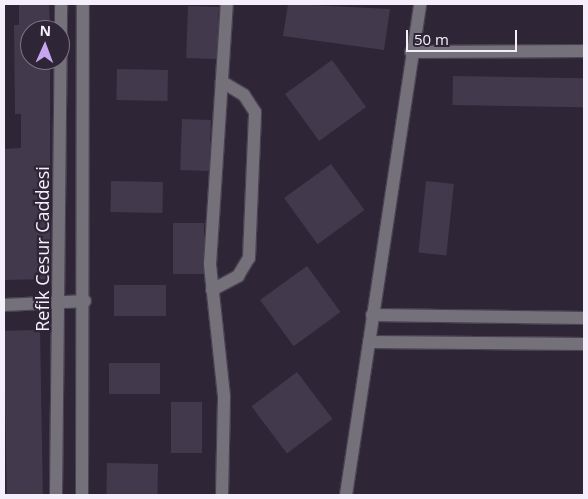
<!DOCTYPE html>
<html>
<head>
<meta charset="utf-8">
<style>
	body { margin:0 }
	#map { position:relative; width:588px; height:499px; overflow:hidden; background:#2e2637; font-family:"Open Sans",sans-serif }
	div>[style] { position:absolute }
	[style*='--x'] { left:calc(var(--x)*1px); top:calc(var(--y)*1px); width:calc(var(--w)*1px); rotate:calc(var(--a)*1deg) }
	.building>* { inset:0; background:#423a4c; transform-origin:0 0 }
	.roads { filter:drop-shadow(1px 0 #4a4252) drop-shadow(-1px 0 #4a4252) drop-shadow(0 1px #4a4252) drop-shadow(0 -1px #4a4252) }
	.minor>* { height:12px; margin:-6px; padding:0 6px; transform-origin:6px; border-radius:6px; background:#75717b }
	span { translate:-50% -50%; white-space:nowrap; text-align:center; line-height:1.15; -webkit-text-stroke:4.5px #2e2637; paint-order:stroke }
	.street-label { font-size:18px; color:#f4effb }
	.frame { position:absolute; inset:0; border:5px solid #f4effb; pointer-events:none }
	.north { position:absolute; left:20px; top:20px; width:50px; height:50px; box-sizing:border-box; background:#2e2637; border:1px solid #7d7685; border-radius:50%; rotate:2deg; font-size:14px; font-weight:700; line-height:20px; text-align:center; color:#f4effb }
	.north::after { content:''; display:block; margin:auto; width:18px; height:22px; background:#c7a6ef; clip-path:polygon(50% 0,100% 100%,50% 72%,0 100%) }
	.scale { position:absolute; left:406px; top:30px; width:111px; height:22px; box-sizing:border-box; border:2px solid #f4effb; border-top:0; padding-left:6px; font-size:15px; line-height:18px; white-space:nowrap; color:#f4effb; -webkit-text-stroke:4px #2e2637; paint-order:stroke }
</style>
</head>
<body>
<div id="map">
	<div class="building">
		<div style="clip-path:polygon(19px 4px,49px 4px,50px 30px,30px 30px,30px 60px,50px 60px,50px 279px,4px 280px,4px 149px,21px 148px,21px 114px,15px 114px,14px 25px,19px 25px)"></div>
		<div style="clip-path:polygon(288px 4px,390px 9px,384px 50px,283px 36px)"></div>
		<div style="left:188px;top:6px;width:31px;height:52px;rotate:2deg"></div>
		<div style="left:332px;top:60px;width:58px;height:58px;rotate:54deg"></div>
		<div style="left:117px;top:69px;width:51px;height:31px;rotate:1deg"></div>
		<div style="left:453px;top:76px;width:131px;height:29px;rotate:1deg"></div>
		<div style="left:182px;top:119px;width:29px;height:51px;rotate:2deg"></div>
		<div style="left:331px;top:164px;width:57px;height:58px;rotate:54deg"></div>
		<div style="left:111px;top:181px;width:52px;height:31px;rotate:1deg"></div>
		<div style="left:426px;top:181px;width:28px;height:72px;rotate:6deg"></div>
		<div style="left:173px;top:223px;width:31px;height:51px"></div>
		<div style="left:307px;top:266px;width:57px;height:58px;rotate:54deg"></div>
		<div style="left:114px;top:285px;width:52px;height:31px"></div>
		<div style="left:40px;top:330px;width:165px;height:36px;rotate:89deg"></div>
		<div style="left:109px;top:363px;width:51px;height:31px"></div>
		<div style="left:297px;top:372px;width:59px;height:57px;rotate:53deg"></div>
		<div style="left:171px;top:402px;width:31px;height:51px"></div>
		<div style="left:107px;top:463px;width:51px;height:31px;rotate:1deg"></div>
	</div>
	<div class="roads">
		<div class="minor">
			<div style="--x:411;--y:52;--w:173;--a:-0.3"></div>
			<div style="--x:212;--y:290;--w:30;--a:-28"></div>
			<div style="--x:238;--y:276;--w:21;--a:-59"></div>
			<div style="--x:249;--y:258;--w:146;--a:-87.6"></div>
			<div style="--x:255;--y:112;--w:20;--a:-123"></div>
			<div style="--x:244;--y:95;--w:26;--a:-149"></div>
			<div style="--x:4;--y:305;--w:81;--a:-2.8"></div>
			<div style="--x:372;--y:315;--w:212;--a:0.8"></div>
			<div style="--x:369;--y:342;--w:215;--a:0.5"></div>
			<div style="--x:56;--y:495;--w:491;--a:-89.4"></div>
			<div style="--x:82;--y:495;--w:491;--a:-89.9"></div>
			<div style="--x:222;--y:495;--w:99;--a:-88.8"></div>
			<div style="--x:224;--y:396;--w:133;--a:-96.1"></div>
			<div style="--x:210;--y:264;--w:261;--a:-86.3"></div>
			<div style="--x:346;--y:495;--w:497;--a:-81.4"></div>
		</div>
	</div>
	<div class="street-label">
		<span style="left:42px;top:249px;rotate:-90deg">Refik Cesur Caddesi</span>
	</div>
	<div class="frame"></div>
	<div class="north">N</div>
	<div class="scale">50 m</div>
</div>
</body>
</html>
